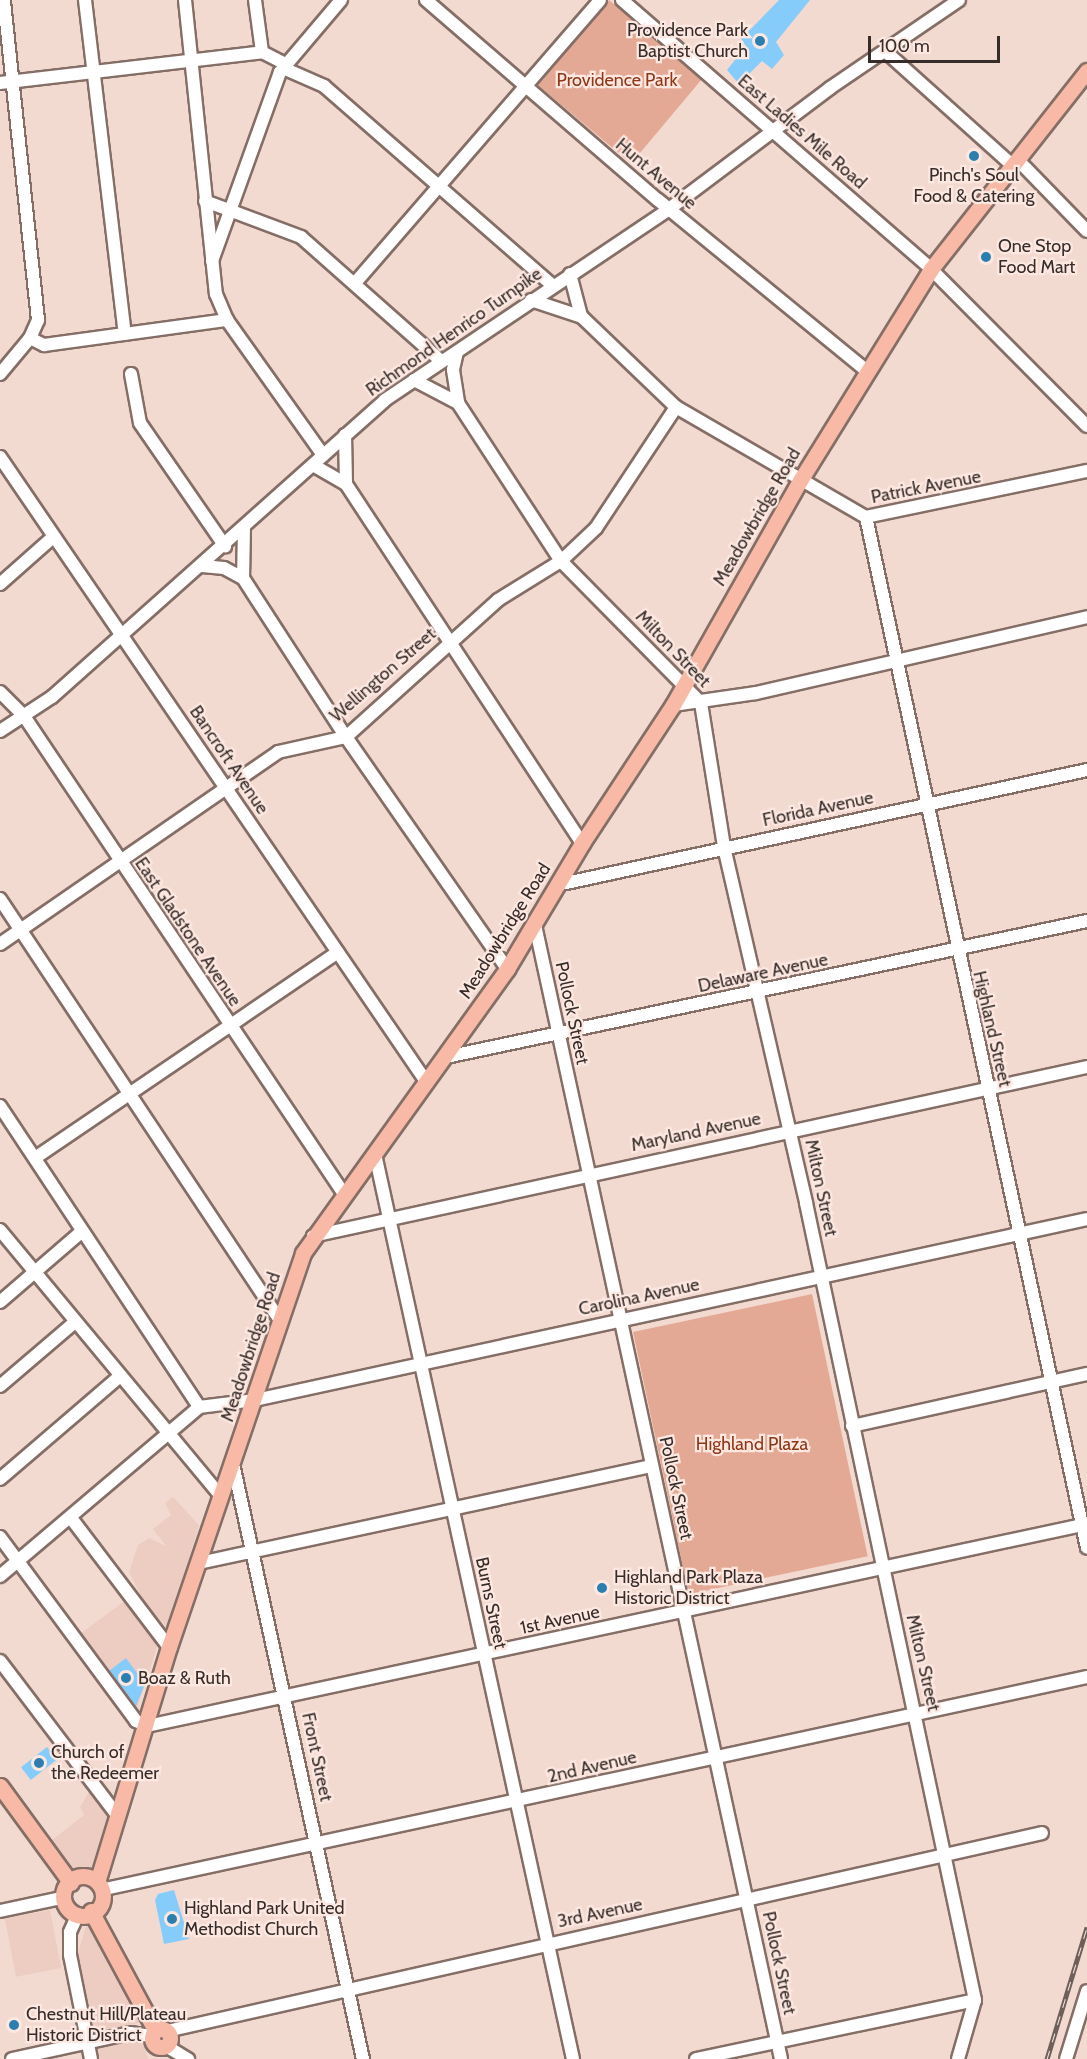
<!DOCTYPE html>
<html>
<head>
<meta charset="utf-8">
<style>
	body { margin:0 }
	#map { position:relative; width:1087px; height:2059px; overflow:hidden; background:#f3dad1; font-family:Cabin,sans-serif }
	div>[style] { position:absolute }
	[style*='--x'] { left:calc(var(--x)*1px); top:calc(var(--y)*1px); width:calc(var(--w)*1px); rotate:calc(var(--a)*1deg) }
	.built>* { inset:0; background:#edccc1; transform-origin:0 0 }
	.green>* { inset:0; background:#e4a995; transform-origin:0 0 }
	.building>* { inset:0; background:#86ccfb; transform-origin:0 0 }
	.roads { filter:drop-shadow(2px 0 #846e66) drop-shadow(-2px 0 #846e66) drop-shadow(0 2px #846e66) drop-shadow(0 -2px #846e66) }
	.minor>* { height:12px; margin:-6px; padding:0 6px; transform-origin:6px; border-radius:6px; background:#fff }
	.major>* { height:15px; margin:-7.5px; padding:0 7.5px; transform-origin:7.5px; border-radius:7.5px; background:#f8baa6 }
	.major>.ring { margin:-7.5px; padding:0; box-sizing:content-box; background:none; border:15px solid #f8baa6; border-radius:50% }
	.rail>* { height:5px; margin-top:-2.5px; transform-origin:0; background:repeating-linear-gradient(90deg,#fde8e1 0 9px,#6e5f5a 0 18px); box-sizing:border-box; border-block:2px solid #6e5f5a }
	.dots>* { width:16px; height:16px; translate:-50% -50%; box-sizing:border-box; border:3px solid #fde8e1; border-radius:50% }
	span { translate:-50% -50%; white-space:nowrap; text-align:center; line-height:1.15; -webkit-text-stroke:4.5px #fde8e1; paint-order:stroke }
	.poi-label { font-size:18px; color:#362c29 }
	.right { translate:-100% -50%; text-align:right }
	.left { translate:0 -50%; text-align:left }
	.park-label { font-size:18px; color:#8f3716 }
	.street-label { font-size:18px; color:#362c29 }
	.scale { position:absolute; left:868px; top:36px; width:132px; height:27px; box-sizing:border-box; border:3px solid #362c29; border-top:0; padding-left:8px; font-size:18px; line-height:21px; white-space:nowrap; color:#362c29; -webkit-text-stroke:4px #fde8e1; paint-order:stroke }
</style>
</head>
<body>
<div id="map">
	<div class="built">
		<div style="clip-path:polygon(173px 1497px,199px 1525px,168px 1628px,146px 1606px,129px 1572px,138px 1545px,149px 1538px,166px 1546px,153px 1529px,171px 1515px,165px 1503px)"></div>
		<div style="clip-path:polygon(126px 1600px,158px 1644px,138px 1706px,132px 1708px,80px 1634px)"></div>
		<div style="clip-path:polygon(90px 1790px,108px 1815px,90px 1872px,78px 1878px,51px 1841px,84px 1815px,80px 1807px)"></div>
		<div style="left:50px;top:1910px;width:59px;height:46px;rotate:79deg"></div>
		<div style="clip-path:polygon(87px 1923px,96px 1933px,140px 2023px,91px 2032px,77px 1956px)"></div>
		<div style="clip-path:polygon(143px 2040px,148px 2059px,98px 2059px,95px 2048px)"></div>
	</div>
	<div class="green">
		<div style="left:609px;top:0;width:122px;height:111px;rotate:40deg"></div>
		<div style="left:812px;top:1294px;width:268px;height:183px;rotate:78deg"></div>
	</div>
	<div class="building">
		<div style="clip-path:polygon(779px 0,810px 0,776px 42px,784px 55px,772px 69px,762px 61px,739px 84px,727px 70px,746px 46px,741px 39px)"></div>
		<div style="clip-path:polygon(126px 1658px,145px 1684px,136px 1706px,109px 1671px)"></div>
		<div style="left:47px;top:1747px;width:16px;height:33px;rotate:52deg"></div>
		<div style="clip-path:polygon(174px 1890px,189px 1939px,164px 1944px,155px 1900px,158px 1894px)"></div>
	</div>
	<div class="roads">
		<div class="minor">
			<div style="--x:85;--y:0;--w:336;--a:83.2"></div>
			<div style="--x:185;--y:0;--w:296;--a:84"></div>
			<div style="--x:216;--y:294;--w:28;--a:67"></div>
			<div style="--x:227;--y:320;--w:166;--a:54.6"></div>
			<div style="--x:255;--y:0;--w:52;--a:82.3"></div>
			<div style="--x:426;--y:0;--w:306;--a:40.8"></div>
			<div style="--x:658;--y:200;--w:270;--a:39.3"></div>
			<div style="--x:622;--y:0;--w:410;--a:41"></div>
			<div style="--x:931;--y:269;--w:221;--a:45.2"></div>
			<div style="--x:885;--y:51;--w:171;--a:41.9"></div>
			<div style="--x:283;--y:68;--w:45;--a:23.7"></div>
			<div style="--x:324;--y:86;--w:303;--a:41.1"></div>
			<div style="--x:0;--y:83;--w:264;--a:-6.7"></div>
			<div style="--x:262;--y:52;--w:27;--a:27"></div>
			<div style="--x:1017;--y:159;--w:100;--a:45.8"></div>
			<div style="--x:205;--y:201;--w:103;--a:20.6"></div>
			<div style="--x:301;--y:237;--w:187;--a:41.5"></div>
			<div style="--x:212;--y:261;--w:201;--a:-70.2"></div>
			<div style="--x:280;--y:72;--w:94;--a:-49.7"></div>
			<div style="--x:570;--y:274;--w:43;--a:75.3"></div>
			<div style="--x:355;--y:283;--w:374;--a:-49.1"></div>
			<div style="--x:531;--y:300;--w:54;--a:18.4"></div>
			<div style="--x:582;--y:317;--w:130;--a:43.8"></div>
			<div style="--x:676;--y:407;--w:220;--a:30.1"></div>
			<div style="--x:866;--y:517;--w:226;--a:-11.8"></div>
			<div style="--x:30;--y:338;--w:16;--a:27"></div>
			<div style="--x:44;--y:345;--w:185;--a:-7.8"></div>
			<div style="--x:457;--y:352;--w:18;--a:103"></div>
			<div style="--x:453;--y:370;--w:33;--a:81"></div>
			<div style="--x:0;--y:374;--w:47;--a:-50.2"></div>
			<div style="--x:30;--y:338;--w:20;--a:-66"></div>
			<div style="--x:38;--y:320;--w:322;--a:-96.1"></div>
			<div style="--x:131;--y:374;--w:50;--a:79.6"></div>
			<div style="--x:140;--y:423;--w:150;--a:55.4"></div>
			<div style="--x:414;--y:380;--w:50;--a:27.6"></div>
			<div style="--x:458;--y:403;--w:189;--a:56.9"></div>
			<div style="--x:561;--y:561;--w:199;--a:45.4"></div>
			<div style="--x:701;--y:703;--w:146;--a:80.9"></div>
			<div style="--x:724;--y:847;--w:365;--a:77"></div>
			<div style="--x:806;--y:1203;--w:815;--a:78.03"></div>
			<div style="--x:975;--y:2000;--w:61;--a:106.1"></div>
			<div style="--x:345;--y:435;--w:49;--a:88.8"></div>
			<div style="--x:0;--y:457;--w:758;--a:55.7"></div>
			<div style="--x:313;--y:465;--w:38;--a:30"></div>
			<div style="--x:346;--y:484;--w:430;--a:56.7"></div>
			<div style="--x:866;--y:517;--w:1054;--a:77.9"></div>
			<div style="--x:244;--y:528;--w:50;--a:91.1"></div>
			<div style="--x:243;--y:578;--w:189;--a:57.1"></div>
			<div style="--x:346;--y:737;--w:282;--a:55.2"></div>
			<div style="--x:202;--y:566;--w:22;--a:5"></div>
			<div style="--x:224;--y:568;--w:21;--a:28"></div>
			<div style="--x:0;--y:584;--w:69;--a:-41.5"></div>
			<div style="--x:0;--y:692;--w:34;--a:45"></div>
			<div style="--x:24;--y:716;--w:575;--a:56.2"></div>
			<div style="--x:673;--y:705;--w:84;--a:-8.2"></div>
			<div style="--x:756;--y:693;--w:340;--a:-12.9"></div>
			<div style="--x:0;--y:731;--w:62;--a:-33.2"></div>
			<div style="--x:52;--y:697;--w:446;--a:-41.7"></div>
			<div style="--x:385;--y:400;--w:342;--a:-33.9"></div>
			<div style="--x:669;--y:209;--w:201;--a:-36.9"></div>
			<div style="--x:830;--y:88;--w:156;--a:-34.3"></div>
			<div style="--x:557;--y:885;--w:542;--a:-12.24"></div>
			<div style="--x:0;--y:899;--w:504;--a:56.4"></div>
			<div style="--x:535;--y:925;--w:1160;--a:77.76"></div>
			<div style="--x:0;--y:944;--w:338;--a:-34.6"></div>
			<div style="--x:278;--y:752;--w:70;--a:-12.4"></div>
			<div style="--x:346;--y:737;--w:205;--a:-42"></div>
			<div style="--x:498;--y:600;--w:74;--a:-31.8"></div>
			<div style="--x:561;--y:561;--w:48;--a:-43.3"></div>
			<div style="--x:596;--y:528;--w:145;--a:-56.5"></div>
			<div style="--x:446;--y:1057;--w:655;--a:-11.98"></div>
			<div style="--x:0;--y:1106;--w:361;--a:56.5"></div>
			<div style="--x:375;--y:1154;--w:926;--a:77.66"></div>
			<div style="--x:35;--y:1158;--w:366;--a:-34.2"></div>
			<div style="--x:0;--y:1230;--w:346;--a:50.3"></div>
			<div style="--x:313;--y:1236;--w:792;--a:-12.32"></div>
			<div style="--x:0;--y:1302;--w:107;--a:-40.8"></div>
			<div style="--x:0;--y:1386;--w:99;--a:-40.5"></div>
			<div style="--x:199;--y:1407;--w:56;--a:-7.1"></div>
			<div style="--x:255;--y:1400;--w:851;--a:-12.27"></div>
			<div style="--x:852;--y:1426;--w:241;--a:-12.5"></div>
			<div style="--x:233;--y:1464;--w:609;--a:77.68"></div>
			<div style="--x:0;--y:1479;--w:158;--a:-40.6"></div>
			<div style="--x:71;--y:1518;--w:162;--a:52.8"></div>
			<div style="--x:0;--y:1537;--w:229;--a:53.5"></div>
			<div style="--x:136;--y:1721;--w:12;--a:24"></div>
			<div style="--x:147;--y:1726;--w:961;--a:-12.13"></div>
			<div style="--x:199;--y:1563;--w:463;--a:-12.1"></div>
			<div style="--x:0;--y:1576;--w:261;--a:-40.3"></div>
			<div style="--x:0;--y:1661;--w:192;--a:52.8"></div>
			<div style="--x:105;--y:1889;--w:1005;--a:-12.18"></div>
			<div style="--x:0;--y:1911;--w:62;--a:-12"></div>
			<div style="--x:78;--y:1914;--w:20;--a:114"></div>
			<div style="--x:70;--y:1932;--w:23;--a:90"></div>
			<div style="--x:70;--y:1955;--w:106;--a:78.6"></div>
			<div style="--x:167;--y:2031;--w:897;--a:-12.75"></div>
			<div style="--x:166;--y:2046;--w:26;--a:31"></div>
			<div style="--x:12;--y:2059;--w:121;--a:-12.4"></div>
			<div style="--x:130;--y:2033;--w:22;--a:8"></div>
			<div style="--x:696;--y:2059;--w:285;--a:-11.9"></div>
			<div style="--x:1066;--y:2059;--w:71;--a:-72.8"></div>
		</div>
		<div class="major">
			<div style="--x:0;--y:1786;--w:120;--a:53.8"></div>
			<div class="ring" style="left:63px;top:1876px;width:25px;height:25px"></div>
			<div style="--x:98;--y:1879;--w:243;--a:-73"></div>
			<div style="--x:169;--y:1647;--w:416;--a:-71.2"></div>
			<div style="--x:303;--y:1253;--w:350;--a:-54.3"></div>
			<div style="--x:507;--y:969;--w:147;--a:-59.2"></div>
			<div style="--x:582;--y:843;--w:165;--a:-56.6"></div>
			<div style="--x:673;--y:705;--w:260;--a:-60.5"></div>
			<div style="--x:801;--y:479;--w:247;--a:-58.2"></div>
			<div style="--x:931;--y:269;--w:252;--a:-51.8"></div>
			<div style="--x:91;--y:1911;--w:135;--a:61.7"></div>
			<div class="ring" style="left:152px;top:2029px;width:3px;height:3px"></div>
		</div>
	</div>
	<div class="rail">
		<div style="--x:1047;--y:2059;--w:138;--a:-73.1"></div>
	</div>
	<div class="dots">
		<div style="left:760px;top:41px;background:#2b7eae"></div>
		<div style="left:974px;top:156px;background:#2b7eae"></div>
		<div style="left:986px;top:257px;background:#2b7eae"></div>
		<div style="left:602px;top:1588px;background:#2b7eae"></div>
		<div style="left:126px;top:1678px;background:#2b7eae"></div>
		<div style="left:39px;top:1763px;background:#2b7eae"></div>
		<div style="left:172px;top:1919px;background:#2b7eae"></div>
		<div style="left:14px;top:2025px;background:#2b7eae"></div>
	</div>
	<div class="poi-label">
		<span class="right" style="left:748px;top:41px">Providence Park<br>Baptist Church</span>
		<span style="left:974px;top:186px">Pinch's Soul<br>Food &amp; Catering</span>
		<span class="left" style="left:998px;top:257px">One Stop<br>Food Mart</span>
		<span class="left" style="left:614px;top:1588px">Highland Park Plaza<br>Historic District</span>
		<span class="left" style="left:138px;top:1678px">Boaz &amp; Ruth</span>
		<span class="left" style="left:51px;top:1763px">Church of<br>the Redeemer</span>
		<span class="left" style="left:184px;top:1919px">Highland Park United<br>Methodist Church</span>
		<span class="left" style="left:26px;top:2025px">Chestnut Hill/Plateau<br>Historic District</span>
	</div>
	<div class="park-label">
		<span style="left:617px;top:80px">Providence Park</span>
		<span style="left:752px;top:1444px">Highland Plaza</span>
	</div>
	<div class="street-label">
		<span style="left:802px;top:132px;rotate:41deg">East Ladies Mile Road</span>
		<span style="left:656px;top:174px;rotate:40deg">Hunt Avenue</span>
		<span style="left:454px;top:332px;rotate:-35deg">Richmond Henrico Turnpike</span>
		<span style="left:926px;top:487px;rotate:-11deg">Patrick Avenue</span>
		<span style="left:757px;top:517px;rotate:-60deg">Meadowbridge Road</span>
		<span style="left:673px;top:649px;rotate:46deg">Milton Street</span>
		<span style="left:383px;top:675px;rotate:-41deg">Wellington Street</span>
		<span style="left:229px;top:760px;rotate:56deg">Bancroft Avenue</span>
		<span style="left:818px;top:809px;rotate:-12deg">Florida Avenue</span>
		<span style="left:505px;top:931px;rotate:-58deg">Meadowbridge Road</span>
		<span style="left:188px;top:932px;rotate:56deg">East Gladstone Avenue</span>
		<span style="left:763px;top:973px;rotate:-12deg">Delaware Avenue</span>
		<span style="left:572px;top:1013px;rotate:78deg">Pollock Street</span>
		<span style="left:992px;top:1029px;rotate:77deg">Highland Street</span>
		<span style="left:696px;top:1132px;rotate:-12deg">Maryland Avenue</span>
		<span style="left:821px;top:1188px;rotate:78deg">Milton Street</span>
		<span style="left:639px;top:1297px;rotate:-12deg">Carolina Avenue</span>
		<span style="left:251px;top:1347px;rotate:-72deg">Meadowbridge Road</span>
		<span style="left:676px;top:1488px;rotate:78deg">Pollock Street</span>
		<span style="left:491px;top:1603px;rotate:78deg">Burns Street</span>
		<span style="left:560px;top:1620px;rotate:-12deg">1st Avenue</span>
		<span style="left:923px;top:1663px;rotate:77deg">Milton Street</span>
		<span style="left:317px;top:1757px;rotate:78deg">Front Street</span>
		<span style="left:592px;top:1767px;rotate:-13deg">2nd Avenue</span>
		<span style="left:600px;top:1913px;rotate:-12deg">3rd Avenue</span>
		<span style="left:779px;top:1963px;rotate:78deg">Pollock Street</span>
	</div>
	<div class="scale">100 m</div>
</div>
</body>
</html>
